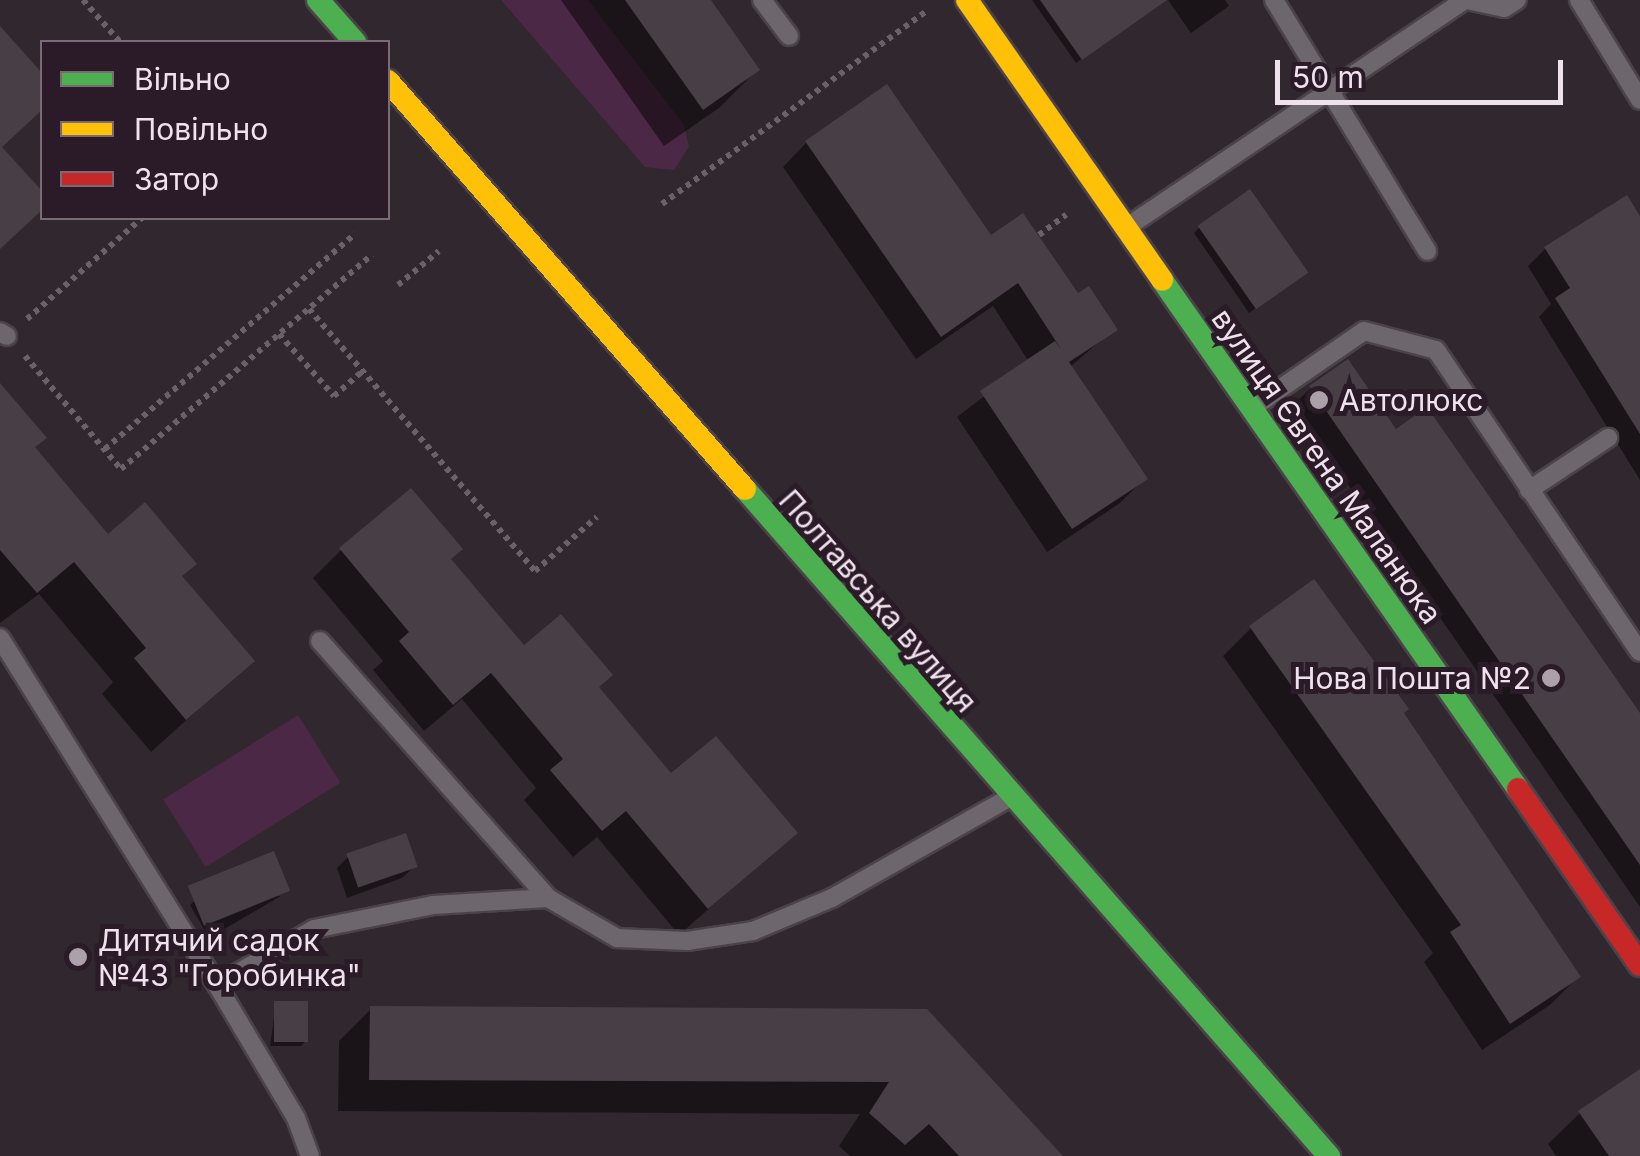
<!DOCTYPE html>
<html>
<head>
<meta charset="utf-8">
<style>
	body { margin:0 }
	#map { position:relative; width:1640px; height:1156px; overflow:hidden; background:#31272f; font-family:Inter,sans-serif }
	div>[style] { position:absolute }
	[style*='--x'] { left:calc(var(--x)*1px); top:calc(var(--y)*1px); width:calc(var(--w)*1px); rotate:calc(var(--a)*1deg) }
	.green>* { inset:0; background:#4b2845; transform-origin:0 0 }
	.shadow>* { inset:0; background:#0007 }
	.building>* { inset:0; background:#483f46; transform-origin:0 0 }
	.path>* { height:6px; margin-top:-3px; transform-origin:0; background:repeating-linear-gradient(90deg,#6a6268 0 5px,transparent 0 10px) }
	.roads { filter:drop-shadow(2px 0 #4c434a) drop-shadow(-2px 0 #4c434a) drop-shadow(0 2px #4c434a) drop-shadow(0 -2px #4c434a) }
	.lane>* { height:18px; margin:-9px; padding:0 9px; transform-origin:9px; border-radius:9px; background:#6d666c }
	.fast>* { height:22px; margin:-11px; padding:0 11px; transform-origin:11px; border-radius:11px; background:#4caf50 }
	.slow>* { height:22px; margin:-11px; padding:0 11px; transform-origin:11px; border-radius:11px; background:#ffc107 }
	.jam>* { height:22px; margin:-11px; padding:0 11px; transform-origin:11px; border-radius:11px; background:#c62828 }
	.dots>* { width:28px; height:28px; translate:-50% -50%; box-sizing:border-box; border:5px solid #2b1a28; border-radius:50% }
	span { translate:-50% -50%; white-space:nowrap; text-align:center; line-height:1.15; -webkit-text-stroke:10px #2b1a28; paint-order:stroke }
	.poi-label { font-size:30px; color:#efe2ec }
	.left { translate:0 -50%; text-align:left }
	.right { translate:-100% -50%; text-align:right }
	.street-label { font-size:30px; color:#efe2ec }
	.legend { position:absolute; left:40px; top:40px; width:350px; height:180px; box-sizing:border-box; background:#2b1a28; border:2px solid #796a76; margin:0; padding:12px 18px; list-style:none; font-size:30px; color:#efe2ec }
	.legend li { display:flex; align-items:center; gap:20px; height:50px }
	.legend b { width:50px; border:2px solid #796a76 }
	.scale { position:absolute; left:1275px; top:60px; width:288px; height:45px; box-sizing:border-box; border:5px solid #efe2ec; border-top:0; padding-left:12px; font-size:30px; line-height:35px; white-space:nowrap; color:#efe2ec; -webkit-text-stroke:8px #2b1a28; paint-order:stroke }
</style>
</head>
<body>
<div id="map">
	<div class="green">
		<div style="clip-path:polygon(501px 0,588px 0,684px 125px,689px 147px,674px 170px,645px 167px)"></div>
		<div style="left:298px;top:715px;width:80px;height:159px;rotate:58deg"></div>
	</div>
	<div class="shadow">
		<div style="clip-path:polygon(561px 0,708px 0,757px 70px,719px 108px,664px 146px)"></div>
		<div style="clip-path:polygon(1032px 0,1166px 0,1076px 63px)"></div>
		<div style="clip-path:polygon(1168px 0,1225px 0,1229px 6px,1191px 33px)"></div>
		<div style="clip-path:polygon(807px 142px,990px 238px,1114px 329px,1070px 367px,1144px 479px,1120px 503px,1047px 552px,957px 417px,1029px 362px,993px 306px,916px 359px,783px 167px)"></div>
		<div style="clip-path:polygon(1640px 221px,1640px 480px,1539px 317px,1551px 304px,1528px 266px,1545px 249px)"></div>
		<div style="clip-path:polygon(1199px 228px,1300px 278px,1249px 313px,1194px 233px)"></div>
		<div style="clip-path:polygon(0 386px,32px 448px,107px 537px,180px 577px,252px 661px,151px 752px,102px 694px,113px 682px,39px 594px,0 623px)"></div>
		<div style="clip-path:polygon(1311px 388px,1395px 432px,1640px 717px,1640px 907px,1293px 405px)"></div>
		<div style="clip-path:polygon(341px 550px,449px 560px,524px 648px,597px 688px,671px 777px,795px 833px,679px 935px,597px 837px,573px 857px,524px 800px,536px 788px,462px 699px,424px 731px,373px 670px,383px 661px,313px 578px)"></div>
		<div style="clip-path:polygon(1251px 628px,1401px 713px,1578px 977px,1550px 1005px,1482px 1050px,1424px 962px,1433px 953px,1223px 656px)"></div>
		<div style="clip-path:polygon(349px 856px,415px 866px,402px 878px,347px 898px,337px 868px)"></div>
		<div style="clip-path:polygon(281px 896px,209px 938px,190px 905px,195px 900px)"></div>
		<div style="clip-path:polygon(276px 1004px,306px 1040px,301px 1046px,270px 1046px)"></div>
		<div style="clip-path:polygon(371px 1009px,926px 1011px,1060px 1156px,850px 1156px,839px 1146px,860px 1114px,338px 1111px,339px 1041px)"></div>
		<div style="clip-path:polygon(1640px 1072px,1640px 1156px,1556px 1156px,1548px 1144px,1580px 1113px)"></div>
	</div>
	<div class="building">
		<div style="clip-path:polygon(625px 0,711px 0,760px 70px,703px 110px)"></div>
		<div style="clip-path:polygon(1040px 0,1167px 0,1082px 60px)"></div>
		<div style="clip-path:polygon(0 26px,42px 73px,42px 110px,2px 147px,42px 191px,42px 210px,0 249px)"></div>
		<div style="clip-path:polygon(887px 84px,991px 235px,1023px 213px,1078px 293px,1089px 286px,1118px 330px,1069px 362px,1148px 479px,1072px 529px,980px 391px,1055px 341px,1061px 349px,1018px 283px,941px 337px,805px 141px)"></div>
		<div style="left:1250px;top:189px;width:102px;height:64px;rotate:55deg"></div>
		<div style="clip-path:polygon(1627px 195px,1640px 216px,1640px 434px,1555px 298px,1570px 288px,1544px 247px)"></div>
		<div style="clip-path:polygon(1348px 359px,1396px 429px,1427px 407px,1640px 713px,1640px 865px,1309px 386px)"></div>
		<div style="clip-path:polygon(0 383px,47px 438px,35px 447px,108px 534px,145px 502px,197px 564px,182px 576px,255px 661px,186px 720px,134px 658px,146px 648px,74px 562px,37px 593px,0 550px)"></div>
		<div style="clip-path:polygon(411px 488px,463px 549px,451px 559px,524px 645px,561px 614px,613px 675px,599px 687px,671px 773px,716px 736px,798px 833px,708px 909px,626px 811px,602px 831px,550px 770px,563px 759px,491px 673px,453px 705px,399px 641px,409px 632px,339px 548px)"></div>
		<div style="clip-path:polygon(1314px 579px,1409px 709px,1404px 713px,1581px 977px,1510px 1024px,1450px 932px,1461px 925px,1249px 626px)"></div>
		<div style="left:406px;top:833px;width:36px;height:63px;rotate:71deg"></div>
		<div style="left:274px;top:851px;width:43px;height:93px;rotate:68deg"></div>
		<div style="left:274px;top:1001px;width:34px;height:41px"></div>
		<div style="clip-path:polygon(370px 1006px,927px 1009px,1063px 1156px,959px 1156px,929px 1124px,905px 1145px,869px 1113px,889px 1082px,369px 1080px)"></div>
		<div style="clip-path:polygon(1640px 1069px,1640px 1156px,1609px 1156px,1578px 1111px)"></div>
	</div>
	<div class="path">
		<div style="--x:83;--y:0;--w:56;--a:48.6"></div>
		<div style="--x:662;--y:204;--w:326;--a:-36.1"></div>
		<div style="--x:1039;--y:235;--w:34;--a:-37"></div>
		<div style="--x:398;--y:285;--w:53;--a:-39.7"></div>
		<div style="--x:309;--y:309;--w:346;--a:49.2"></div>
		<div style="--x:535;--y:571;--w:82;--a:-41.1"></div>
		<div style="--x:27;--y:319;--w:153;--a:-41.3"></div>
		<div style="--x:279;--y:334;--w:83;--a:48.4"></div>
		<div style="--x:334;--y:396;--w:38;--a:-41"></div>
		<div style="--x:25;--y:356;--w:148;--a:49.7"></div>
		<div style="--x:121;--y:469;--w:330;--a:-40.5"></div>
		<div style="--x:105;--y:449;--w:330;--a:-40.7"></div>
	</div>
	<div class="roads">
		<div class="lane">
			<div style="--x:762;--y:0;--w:45;--a:53.1"></div>
			<div style="--x:1274;--y:0;--w:294;--a:58.6"></div>
			<div style="--x:1467;--y:0;--w:38;--a:12"></div>
			<div style="--x:1504;--y:8;--w:15;--a:-32"></div>
			<div style="--x:1579;--y:0;--w:117;--a:58.6"></div>
			<div style="--x:1130;--y:225;--w:404;--a:-33.9"></div>
			<div style="--x:0;--y:332;--w:8;--a:30"></div>
			<div style="--x:1255;--y:406;--w:132;--a:-34.5"></div>
			<div style="--x:1364;--y:331;--w:74;--a:14.8"></div>
			<div style="--x:1436;--y:350;--w:364;--a:56"></div>
			<div style="--x:1529;--y:490;--w:95;--a:-33.4"></div>
			<div style="--x:0;--y:638;--w:409;--a:58"></div>
			<div style="--x:217;--y:985;--w:155;--a:59.3"></div>
			<div style="--x:296;--y:1118;--w:40;--a:69.8"></div>
			<div style="--x:320;--y:641;--w:344;--a:48.4"></div>
			<div style="--x:548;--y:898;--w:80;--a:30.1"></div>
			<div style="--x:617;--y:938;--w:70;--a:2.5"></div>
			<div style="--x:687;--y:941;--w:67;--a:-8.6"></div>
			<div style="--x:753;--y:931;--w:86;--a:-22.7"></div>
			<div style="--x:832;--y:898;--w:203;--a:-29.5"></div>
			<div style="--x:217;--y:985;--w:112;--a:-30"></div>
			<div style="--x:314;--y:929;--w:121;--a:-11.4"></div>
			<div style="--x:433;--y:905;--w:115;--a:-3.5"></div>
		</div>
		<div class="fast">
			<div style="--x:318;--y:0;--w:56;--a:48.6"></div>
			<div style="--x:1162;--y:280;--w:621;--a:55.03"></div>
			<div style="--x:745;--y:489;--w:887;--a:48.8"></div>
		</div>
		<div class="slow">
			<div style="--x:967;--y:0;--w:341;--a:55.1"></div>
			<div style="--x:388;--y:81;--w:542;--a:48.81"></div>
		</div>
		<div class="jam">
			<div style="--x:1518;--y:789;--w:214;--a:55.3"></div>
		</div>
	</div>
	<div class="dots">
		<div style="left:1319px;top:400px;background:#aca1aa"></div>
		<div style="left:1551px;top:678px;background:#aca1aa"></div>
		<div style="left:78px;top:957px;background:#aca1aa"></div>
	</div>
	<div class="poi-label">
		<span class="left" style="left:1339px;top:400px">Автолюкс</span>
		<span class="right" style="left:1531px;top:678px">Нова Пошта №2</span>
		<span class="left" style="left:98px;top:957px">Дитячий садок<br>№43 "Горобинка"</span>
	</div>
	<div class="street-label">
		<span style="left:1327px;top:466px;rotate:55deg">вулиця Євгена Маланюка</span>
		<span style="left:878px;top:601px;rotate:49deg">Полтавська вулиця</span>
	</div>
	<ul class="legend">
	<li><b style="height:12px;background:#4caf50"></b>Вільно</li>
	<li><b style="height:12px;background:#ffc107"></b>Повільно</li>
	<li><b style="height:12px;background:#c62828"></b>Затор</li>
	</ul>
	<div class="scale">50 m</div>
</div>
</body>
</html>
